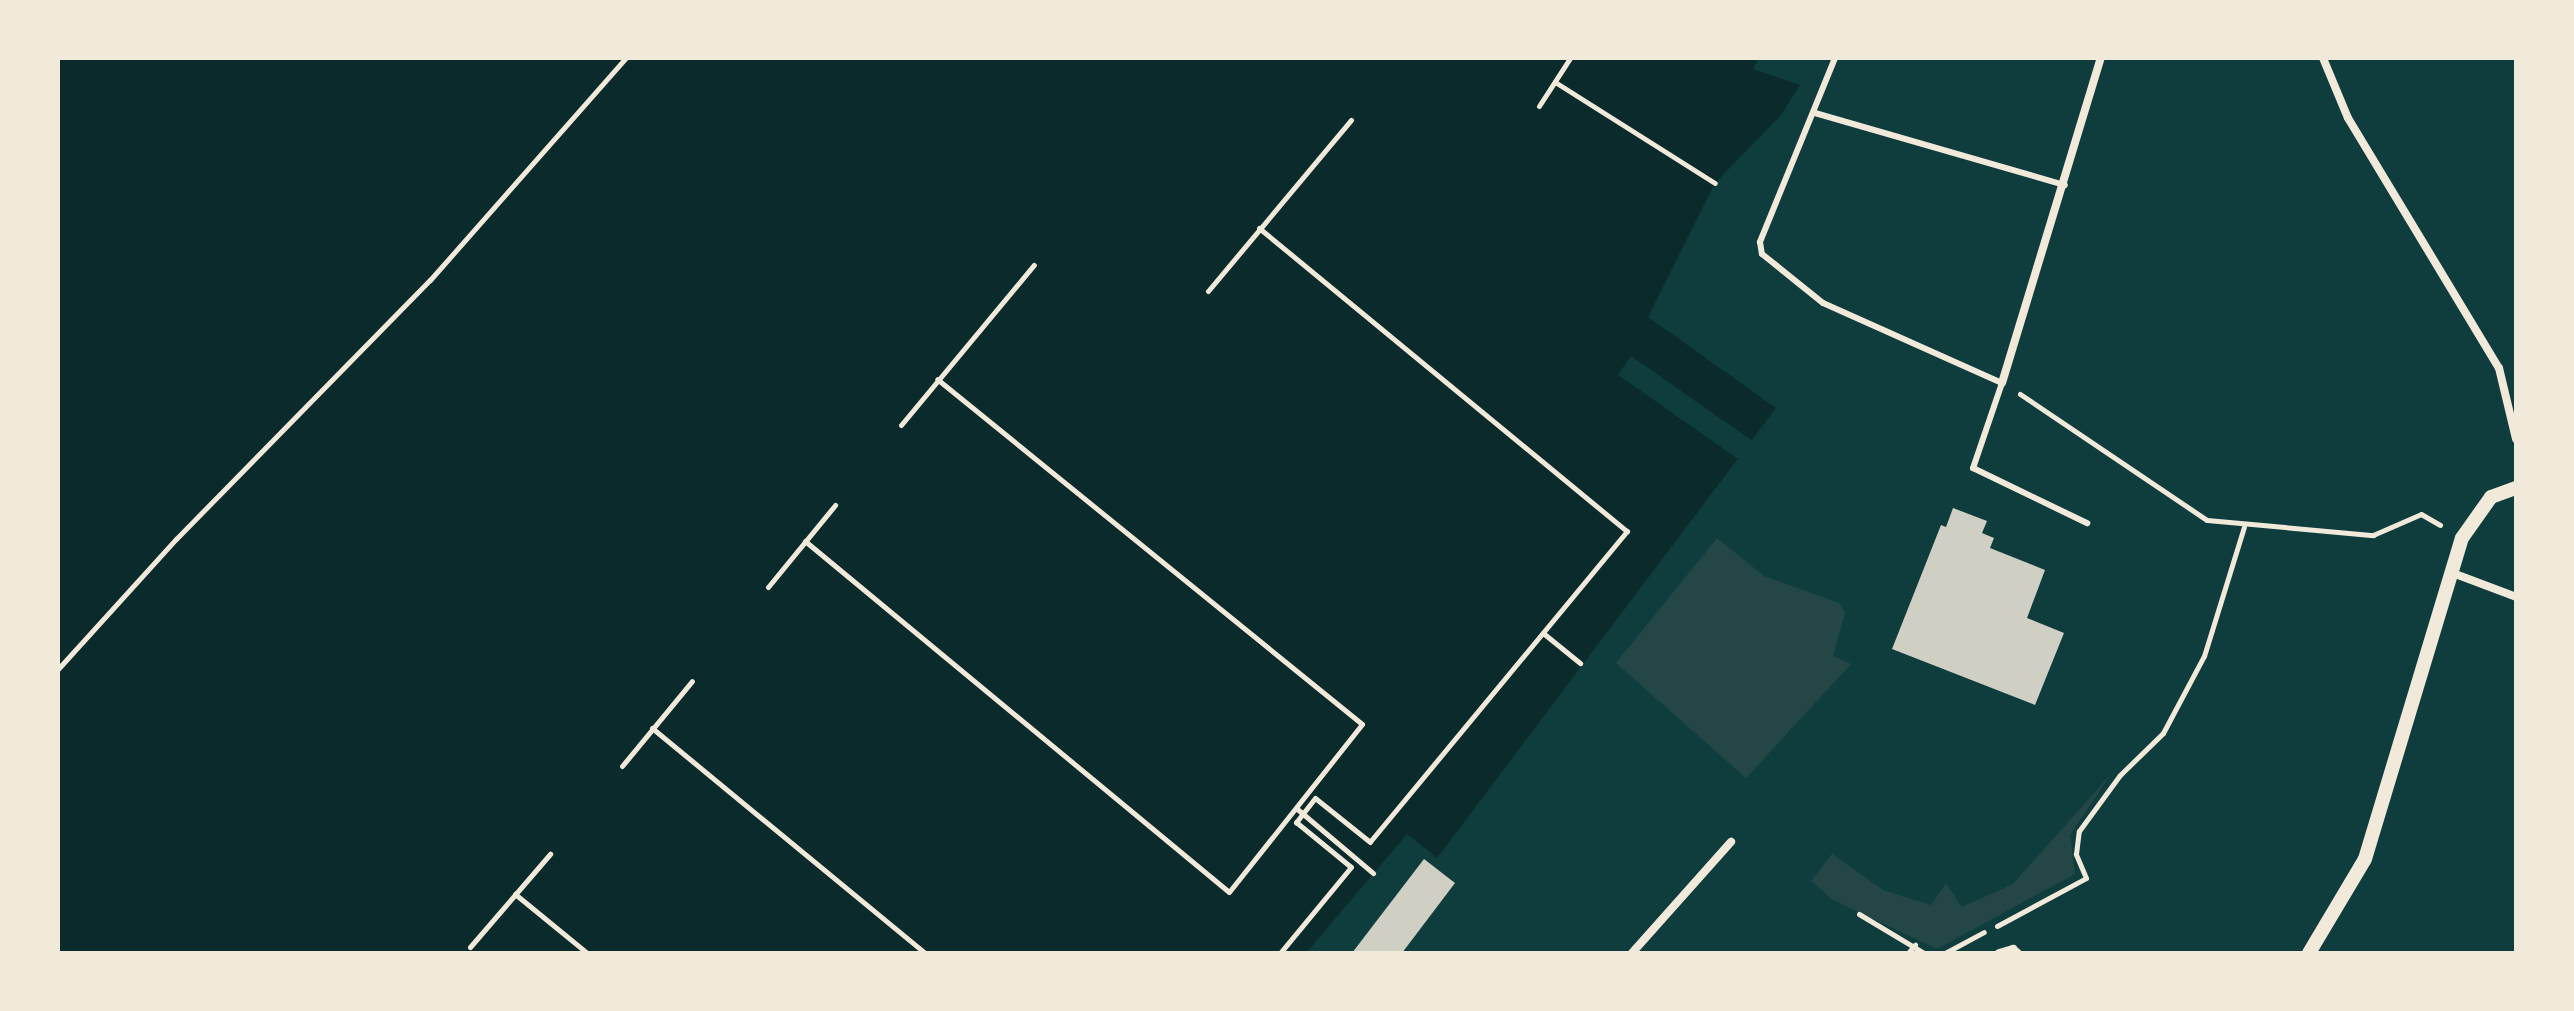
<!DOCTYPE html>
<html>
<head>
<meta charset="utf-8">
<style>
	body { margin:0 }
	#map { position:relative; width:2574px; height:1011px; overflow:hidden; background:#0f3d3e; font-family:"Source Sans 3",sans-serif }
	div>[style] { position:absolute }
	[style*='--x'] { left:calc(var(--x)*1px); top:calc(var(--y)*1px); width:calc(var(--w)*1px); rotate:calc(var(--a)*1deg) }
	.green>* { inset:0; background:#244646 }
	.water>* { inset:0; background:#0a2a2b }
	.pier>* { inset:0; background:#0f3d3e; transform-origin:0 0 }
	.building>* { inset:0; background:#cfcfc3 }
	.path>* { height:5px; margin:-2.5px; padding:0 2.5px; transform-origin:2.5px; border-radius:2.5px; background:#f1e9da }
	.service>* { height:6px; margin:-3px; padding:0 3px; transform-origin:3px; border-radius:3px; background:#f1e9da }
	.minor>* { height:8px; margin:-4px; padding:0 4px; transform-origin:4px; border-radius:4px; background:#f1e9da }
	.tertiary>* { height:14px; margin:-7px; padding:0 7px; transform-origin:7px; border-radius:7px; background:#f1e9da }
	span { translate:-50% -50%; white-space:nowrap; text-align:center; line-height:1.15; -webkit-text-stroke:8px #f1e9da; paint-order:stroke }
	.frame { position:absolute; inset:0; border:60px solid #f1e9da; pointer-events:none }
</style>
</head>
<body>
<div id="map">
	<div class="green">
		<div style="clip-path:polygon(1717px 538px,1764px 576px,1839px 603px,1845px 613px,1833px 656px,1851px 664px,1746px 778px,1616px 663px)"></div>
		<div style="clip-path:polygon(2111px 774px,2070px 835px,2075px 874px,1937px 949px,1833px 900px,1811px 881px,1832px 854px,1883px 890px,1931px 905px,1946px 883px,1962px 907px,2013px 884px)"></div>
	</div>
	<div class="water">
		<div style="clip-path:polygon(58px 58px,1759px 58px,1753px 69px,1800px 85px,1781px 115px,1715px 183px,1648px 317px,1776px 408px,1437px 858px,1407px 834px,1306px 953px,58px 953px)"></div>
	</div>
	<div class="pier">
		<div style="left:1631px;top:356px;width:151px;height:23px;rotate:35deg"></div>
	</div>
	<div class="building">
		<div style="clip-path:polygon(1953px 508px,1987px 521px,1982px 533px,1994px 538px,1990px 548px,2045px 570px,2027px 618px,2064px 633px,2035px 705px,1892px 649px,1941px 525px,1946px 527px)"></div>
		<div style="clip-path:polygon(1424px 859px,1455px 883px,1402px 953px,1352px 953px)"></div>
	</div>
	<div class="path">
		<div style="--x:1555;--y:82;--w:189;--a:32.3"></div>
		<div style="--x:1539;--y:106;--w:57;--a:-57.1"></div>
		<div style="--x:1259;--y:228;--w:477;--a:39.5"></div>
		<div style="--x:1627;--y:531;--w:403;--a:129.6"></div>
		<div style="--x:1370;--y:842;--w:70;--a:-141.3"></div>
		<div style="--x:1315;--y:798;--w:31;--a:128"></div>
		<div style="--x:1296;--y:822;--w:71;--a:39.3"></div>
		<div style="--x:1351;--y:867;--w:112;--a:129.5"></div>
		<div style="--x:1208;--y:291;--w:223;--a:-50.1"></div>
		<div style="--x:2020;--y:394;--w:225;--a:34"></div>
		<div style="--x:2207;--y:520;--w:167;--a:5.2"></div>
		<div style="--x:2373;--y:535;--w:52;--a:-23.6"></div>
		<div style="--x:2421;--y:514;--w:22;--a:30"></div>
		<div style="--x:901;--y:425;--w:208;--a:-50.3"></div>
		<div style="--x:805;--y:541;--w:550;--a:39.62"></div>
		<div style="--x:1229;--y:892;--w:214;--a:-51.6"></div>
		<div style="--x:1362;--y:724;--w:547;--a:-140.93"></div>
		<div style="--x:768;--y:587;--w:106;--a:-50.7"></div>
		<div style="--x:1543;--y:633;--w:48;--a:39"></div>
		<div style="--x:58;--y:669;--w:176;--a:-47.8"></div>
		<div style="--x:176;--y:539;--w:363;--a:-45.6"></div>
		<div style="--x:430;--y:280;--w:296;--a:-48.6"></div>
		<div style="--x:652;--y:728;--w:354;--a:39.5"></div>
		<div style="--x:622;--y:766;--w:110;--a:-50.5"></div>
		<div style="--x:1296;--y:808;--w:101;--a:40.2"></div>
		<div style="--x:515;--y:894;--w:93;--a:39.3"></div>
		<div style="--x:1859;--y:914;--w:76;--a:31"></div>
		<div style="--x:1997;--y:926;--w:101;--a:-28.3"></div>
		<div style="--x:2086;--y:878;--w:26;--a:-113"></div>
		<div style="--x:2076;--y:854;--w:23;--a:-83"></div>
		<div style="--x:2079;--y:831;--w:69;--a:-53.8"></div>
		<div style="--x:2120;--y:775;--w:60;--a:-44.3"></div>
		<div style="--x:2163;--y:733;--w:87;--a:-62"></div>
		<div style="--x:2204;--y:656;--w:135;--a:-72.8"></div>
		<div style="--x:470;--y:947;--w:123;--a:-49.3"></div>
		<div style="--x:1908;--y:953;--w:11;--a:-49"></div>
		<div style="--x:1945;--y:953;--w:44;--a:-28.3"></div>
	</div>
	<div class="service">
		<div style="--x:1835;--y:58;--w:199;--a:112.2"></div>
		<div style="--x:1760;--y:242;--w:12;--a:81"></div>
		<div style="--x:1762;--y:254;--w:78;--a:38.8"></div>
		<div style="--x:1823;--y:303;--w:196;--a:24.1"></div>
		<div style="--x:2002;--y:383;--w:90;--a:108.8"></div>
		<div style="--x:1973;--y:468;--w:127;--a:25.8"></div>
		<div style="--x:1815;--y:113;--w:260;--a:16.1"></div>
	</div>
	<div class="minor">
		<div style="--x:2323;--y:58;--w:65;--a:67.4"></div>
		<div style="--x:2348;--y:118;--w:292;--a:58.9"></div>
		<div style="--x:2499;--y:368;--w:73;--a:76.5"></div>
		<div style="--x:2002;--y:383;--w:340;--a:-73.1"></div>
		<div style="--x:2450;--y:572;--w:71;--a:20.7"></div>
		<div style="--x:1632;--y:953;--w:149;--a:-48.3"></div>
		<div style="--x:1999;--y:953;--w:15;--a:-16"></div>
		<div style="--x:2013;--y:949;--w:6;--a:39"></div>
	</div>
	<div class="tertiary">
		<div style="--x:2309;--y:953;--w:109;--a:-59.2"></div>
		<div style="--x:2365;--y:859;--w:335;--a:-73.2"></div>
		<div style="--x:2462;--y:538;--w:50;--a:-54.7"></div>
		<div style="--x:2491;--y:497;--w:27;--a:-20"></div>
	</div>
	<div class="frame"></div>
</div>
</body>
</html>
